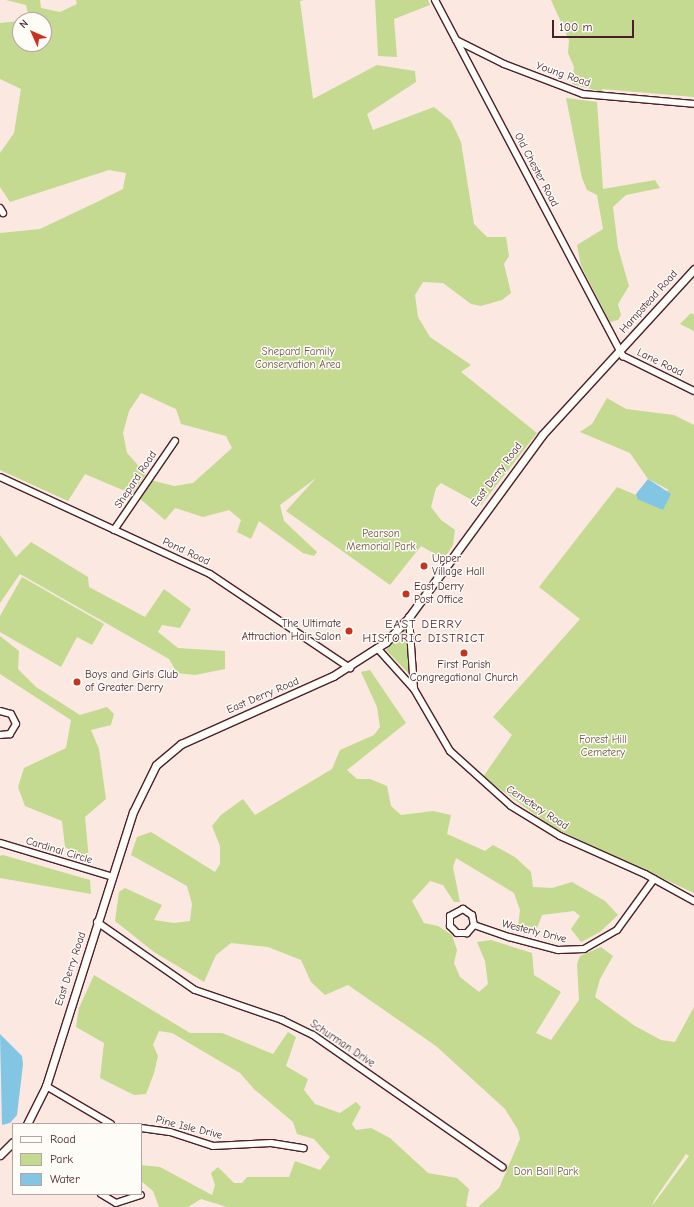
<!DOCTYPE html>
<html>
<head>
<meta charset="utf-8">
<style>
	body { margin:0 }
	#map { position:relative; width:694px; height:1207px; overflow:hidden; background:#fae8e1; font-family:"Comic Neue",sans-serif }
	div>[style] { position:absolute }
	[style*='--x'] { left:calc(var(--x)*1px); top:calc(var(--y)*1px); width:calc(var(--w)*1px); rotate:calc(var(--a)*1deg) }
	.green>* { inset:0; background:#c4da90 }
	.water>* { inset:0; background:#82c6e3 }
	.roads { filter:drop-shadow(1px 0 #4a1f2b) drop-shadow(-1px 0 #4a1f2b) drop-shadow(0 1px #4a1f2b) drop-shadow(0 -1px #4a1f2b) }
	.minor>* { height:6px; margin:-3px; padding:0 3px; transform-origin:3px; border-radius:3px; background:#fdfcf7 }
	.tertiary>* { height:7px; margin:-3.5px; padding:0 3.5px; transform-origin:3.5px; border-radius:3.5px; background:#fdfcf7 }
	.dots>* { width:11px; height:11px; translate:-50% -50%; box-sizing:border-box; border:2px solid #fdfcf7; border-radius:50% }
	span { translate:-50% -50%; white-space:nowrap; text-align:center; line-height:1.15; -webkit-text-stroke:3px #fdfcf7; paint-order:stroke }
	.street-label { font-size:11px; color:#4a1f2b }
	.park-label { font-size:11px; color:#6f5749 }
	.poi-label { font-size:11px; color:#4a1f2b }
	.left { translate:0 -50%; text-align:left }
	.right { translate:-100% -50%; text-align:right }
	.neighbourhood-label { font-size:12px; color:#4a1f2b; letter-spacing:1px }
	.legend { position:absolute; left:12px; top:1123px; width:130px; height:72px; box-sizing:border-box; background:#fdfcf7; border:1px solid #b5a4a5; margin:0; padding:5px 7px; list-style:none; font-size:12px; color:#4a1f2b }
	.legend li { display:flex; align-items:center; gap:8px; height:20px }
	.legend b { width:20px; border:1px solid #b5a4a5 }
	.north { position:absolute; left:12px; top:12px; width:40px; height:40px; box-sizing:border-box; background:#fdfcf7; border:1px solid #b5a4a5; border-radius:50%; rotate:315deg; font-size:11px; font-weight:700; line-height:16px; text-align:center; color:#4a1f2b }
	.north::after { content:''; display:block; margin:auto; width:14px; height:18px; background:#c8321e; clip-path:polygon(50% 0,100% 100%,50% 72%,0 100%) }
	.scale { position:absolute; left:552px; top:20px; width:82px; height:18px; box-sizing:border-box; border:2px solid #4a1f2b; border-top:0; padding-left:5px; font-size:12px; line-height:14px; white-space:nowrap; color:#4a1f2b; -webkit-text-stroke:3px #fdfcf7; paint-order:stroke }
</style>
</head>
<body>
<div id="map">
	<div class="green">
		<div style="clip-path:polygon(6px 0,40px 0,41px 8px,60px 12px,77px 4px,76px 0,304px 0,300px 1px,313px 99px,377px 65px,415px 71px,416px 82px,367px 114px,373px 130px,434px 107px,451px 121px,461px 142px,474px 224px,487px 237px,506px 237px,509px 256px,504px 264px,511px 293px,502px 300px,481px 306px,471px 304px,443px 283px,423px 282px,415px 295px,418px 317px,430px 337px,471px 365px,461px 372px,537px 433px,481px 505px,441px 483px,436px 488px,431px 507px,441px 520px,455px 530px,453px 545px,444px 559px,421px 546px,390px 585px,286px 511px,316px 478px,280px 505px,284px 521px,317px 552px,314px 556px,303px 553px,259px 521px,251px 539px,237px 532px,241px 520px,229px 510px,203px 517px,175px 508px,165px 520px,139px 498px,150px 480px,174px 486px,193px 483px,232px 448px,226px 436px,181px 424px,176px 409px,141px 393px,129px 411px,123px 433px,127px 453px,146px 474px,132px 494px,85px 474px,68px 501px,0 470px,0 233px,40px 229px,99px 201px,123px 189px,126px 173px,109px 170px,10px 202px,0 187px,0 153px,14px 133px,21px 89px,0 79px,0 23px,20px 21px,20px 44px,44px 44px,44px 20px,23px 20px,29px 18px,26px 5px)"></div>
		<div style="clip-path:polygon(375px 0,428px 0,430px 5px,394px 19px,397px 57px,378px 56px)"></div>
		<div style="clip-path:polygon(551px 0,694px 0,694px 97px,602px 89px,602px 92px,572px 84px,574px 67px,568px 53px,569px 40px)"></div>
		<div style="clip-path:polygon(566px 98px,597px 102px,603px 189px,655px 180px,660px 188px,626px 195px,613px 207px,618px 248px,629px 286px,618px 304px,621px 315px,618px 320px,610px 322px,581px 266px,577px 245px,603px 229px,597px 195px,587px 190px,582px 178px)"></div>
		<div style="clip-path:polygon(691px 313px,694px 315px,694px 331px,680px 324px)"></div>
		<div style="clip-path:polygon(607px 398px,626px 409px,674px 415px,694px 425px,694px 893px,552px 827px,483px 777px,512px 735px,493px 717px,580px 619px,539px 587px,617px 487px,636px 495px,637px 499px,669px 490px,648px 479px,630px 453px,580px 432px,592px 424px)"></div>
		<div style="clip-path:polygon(0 535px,16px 557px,31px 542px,88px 577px,89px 587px,145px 617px,164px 589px,191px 609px,180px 628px,162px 625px,158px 632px,178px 648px,225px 651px,225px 669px,195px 675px,177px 673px,169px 659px,20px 574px,0 603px)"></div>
		<div style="clip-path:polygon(22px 577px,104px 624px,92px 645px,77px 637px,61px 667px,0 632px,0 616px)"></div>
		<div style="clip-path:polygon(408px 626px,412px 677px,386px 650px)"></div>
		<div style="clip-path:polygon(0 636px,19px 651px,18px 669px,36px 687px,80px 715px,107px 707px,114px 714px,111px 725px,91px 730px,99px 749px,106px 799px,85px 817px,89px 860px,65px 847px,62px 821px,25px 806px,18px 787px,24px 768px,66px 748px,71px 720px,0 674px)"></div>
		<div style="clip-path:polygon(evenodd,370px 670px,406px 723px,347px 770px,357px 779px,370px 779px,387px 786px,391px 806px,401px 815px,433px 811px,451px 815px,447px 834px,485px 851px,493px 845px,515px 857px,531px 872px,533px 887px,552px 888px,572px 882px,605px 901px,618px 915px,600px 932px,581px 942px,571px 929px,580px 916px,574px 911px,542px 915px,536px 931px,518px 927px,520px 910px,514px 893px,456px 858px,453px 867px,460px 902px,454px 902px,443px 885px,430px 881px,412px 901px,424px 923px,438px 926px,452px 935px,457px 950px,454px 963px,460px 977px,479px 992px,488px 984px,485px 961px,477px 942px,491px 940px,532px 953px,534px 975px,561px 992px,536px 1033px,551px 1040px,579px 1000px,577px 964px,580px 956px,601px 947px,613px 956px,600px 979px,595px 997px,635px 1026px,661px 1040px,675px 1042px,694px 1007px,694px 1207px,478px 1207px,499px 1188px,520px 1139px,518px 1130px,505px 1109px,436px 1046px,348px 985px,325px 995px,311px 982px,301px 960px,268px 947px,231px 943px,216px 955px,204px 982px,154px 952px,115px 921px,119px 892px,125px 888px,162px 905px,154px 920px,174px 923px,190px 921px,192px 904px,187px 886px,131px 855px,137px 837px,151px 832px,215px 872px,220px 864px,220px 846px,212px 826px,221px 815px,243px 799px,255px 815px,332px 769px,340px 750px,374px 735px,380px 727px,377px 707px,361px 672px,370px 670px,686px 1154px,689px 1156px,652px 1206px,655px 1199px,686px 1154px)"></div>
		<div style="clip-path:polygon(3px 855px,90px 880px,91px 894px,0 878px,0 856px)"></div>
		<div style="clip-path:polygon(94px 975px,190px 1033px,222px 1033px,273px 1054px,288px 1032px,296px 1037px,286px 1066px,308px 1079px,304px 1090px,315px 1104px,340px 1113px,356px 1102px,361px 1107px,352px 1124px,356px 1130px,371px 1128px,390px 1138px,428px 1173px,457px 1178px,469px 1189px,466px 1206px,470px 1207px,227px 1207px,201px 1199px,188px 1207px,159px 1207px,153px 1191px,141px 1181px,141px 1165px,160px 1167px,212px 1195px,215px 1185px,211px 1173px,218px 1167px,234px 1183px,242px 1183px,247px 1177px,289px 1177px,295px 1161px,320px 1170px,330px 1157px,314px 1139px,297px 1134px,293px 1122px,254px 1089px,240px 1073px,172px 1033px,159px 1031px,153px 1045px,158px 1056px,154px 1073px,146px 1094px,134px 1095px,100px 1078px,104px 1043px,76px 1027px,79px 1008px)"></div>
	</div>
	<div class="water">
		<div style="clip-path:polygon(648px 479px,671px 494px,663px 510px,637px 499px,636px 494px)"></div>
		<div style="clip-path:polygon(0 1034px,22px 1056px,23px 1064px,17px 1115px,10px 1123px,2px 1125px)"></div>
	</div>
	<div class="roads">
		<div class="minor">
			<div style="--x:435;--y:0;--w:403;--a:62.2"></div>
			<div style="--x:623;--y:356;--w:79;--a:26.2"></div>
			<div style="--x:456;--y:40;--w:54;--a:26.6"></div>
			<div style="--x:504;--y:64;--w:85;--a:20.8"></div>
			<div style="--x:583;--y:94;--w:111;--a:5.1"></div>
			<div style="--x:0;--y:208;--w:6;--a:59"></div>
			<div style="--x:0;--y:477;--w:231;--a:24.8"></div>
			<div style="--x:210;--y:574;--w:169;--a:33.9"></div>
			<div style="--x:114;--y:530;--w:108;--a:-55.6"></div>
			<div style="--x:409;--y:617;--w:72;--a:86"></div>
			<div style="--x:378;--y:649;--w:54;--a:48"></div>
			<div style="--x:414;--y:689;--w:72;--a:59.9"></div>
			<div style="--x:450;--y:751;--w:82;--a:42"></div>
			<div style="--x:511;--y:806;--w:57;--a:31.5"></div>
			<div style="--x:560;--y:836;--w:93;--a:24.1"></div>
			<div style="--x:645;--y:874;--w:56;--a:28.9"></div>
			<div style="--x:0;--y:711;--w:11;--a:15"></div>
			<div style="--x:11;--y:714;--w:11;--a:63"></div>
			<div style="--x:16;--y:724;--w:12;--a:121"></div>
			<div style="--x:10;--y:734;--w:10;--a:174"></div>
			<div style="--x:0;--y:843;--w:118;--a:16.7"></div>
			<div style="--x:97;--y:922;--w:119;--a:34.8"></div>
			<div style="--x:195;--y:990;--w:92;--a:19"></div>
			<div style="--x:282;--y:1020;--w:34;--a:26"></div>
			<div style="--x:313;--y:1035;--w:231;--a:34.9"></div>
			<div style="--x:474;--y:925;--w:11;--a:131"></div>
			<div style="--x:467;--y:933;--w:10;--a:180"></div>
			<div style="--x:457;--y:933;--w:10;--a:-135"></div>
			<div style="--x:450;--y:926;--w:10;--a:-90"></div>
			<div style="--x:450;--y:916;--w:15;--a:-28"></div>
			<div style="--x:463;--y:909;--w:11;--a:34"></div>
			<div style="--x:472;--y:915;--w:10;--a:79"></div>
			<div style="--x:474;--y:925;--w:37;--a:19"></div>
			<div style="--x:509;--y:937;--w:51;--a:14.9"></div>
			<div style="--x:558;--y:950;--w:26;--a:-2"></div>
			<div style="--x:584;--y:949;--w:38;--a:-30"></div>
			<div style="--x:617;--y:930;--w:63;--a:-54"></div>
			<div style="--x:46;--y:1086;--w:75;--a:30.3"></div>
			<div style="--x:141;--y:1128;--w:29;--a:8"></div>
			<div style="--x:170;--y:1132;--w:45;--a:18"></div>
			<div style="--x:213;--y:1146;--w:58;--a:-3"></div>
			<div style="--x:271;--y:1143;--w:33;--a:9"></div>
			<div style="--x:101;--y:1194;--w:17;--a:31"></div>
			<div style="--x:116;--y:1203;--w:26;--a:-18"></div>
		</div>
		<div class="tertiary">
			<div style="--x:27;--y:1124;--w:42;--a:-63.4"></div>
			<div style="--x:46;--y:1086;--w:287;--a:-72.4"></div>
			<div style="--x:133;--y:812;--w:52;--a:-63.9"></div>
			<div style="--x:156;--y:765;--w:33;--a:-40"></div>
			<div style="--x:181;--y:744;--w:167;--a:-24.1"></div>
			<div style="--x:333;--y:676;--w:63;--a:-32.7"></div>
			<div style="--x:386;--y:642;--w:34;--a:-47"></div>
			<div style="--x:409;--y:617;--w:225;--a:-53.8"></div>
			<div style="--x:542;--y:435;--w:225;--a:-47.5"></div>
			<div style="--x:0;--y:1155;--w:18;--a:-45"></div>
		</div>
	</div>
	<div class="dots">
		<div style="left:424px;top:566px;background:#c8321e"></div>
		<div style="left:406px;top:594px;background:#c8321e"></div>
		<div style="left:349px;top:631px;background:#c8321e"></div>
		<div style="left:464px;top:653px;background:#c8321e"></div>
		<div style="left:77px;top:682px;background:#c8321e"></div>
	</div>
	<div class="street-label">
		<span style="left:563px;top:75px;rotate:19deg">Young Road</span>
		<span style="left:536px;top:170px;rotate:62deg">Old Chester Road</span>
		<span style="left:649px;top:302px;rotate:-48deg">Hampstead Road</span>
		<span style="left:660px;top:363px;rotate:26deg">Lane Road</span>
		<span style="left:497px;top:475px;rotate:-53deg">East Derry Road</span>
		<span style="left:136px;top:480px;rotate:-56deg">Shepard Road</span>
		<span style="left:186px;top:552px;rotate:25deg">Pond Road</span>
		<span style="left:263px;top:696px;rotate:-23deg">East Derry Road</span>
		<span style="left:537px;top:808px;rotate:33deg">Cemetery Road</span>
		<span style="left:59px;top:851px;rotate:17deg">Cardinal Circle</span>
		<span style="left:534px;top:932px;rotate:14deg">Westerly Drive</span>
		<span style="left:71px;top:969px;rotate:-72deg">East Derry Road</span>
		<span style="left:342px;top:1044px;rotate:34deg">Schurman Drive</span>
		<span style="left:189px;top:1128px;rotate:14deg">Pine Isle Drive</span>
	</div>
	<div class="park-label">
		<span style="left:298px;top:359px">Shepard Family<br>Conservation Area</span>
		<span style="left:381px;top:541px">Pearson<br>Memorial Park</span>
		<span style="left:603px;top:747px">Forest Hill<br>Cemetery</span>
		<span style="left:546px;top:1172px">Don Ball Park</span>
	</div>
	<div class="poi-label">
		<span class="left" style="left:432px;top:566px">Upper<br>Village Hall</span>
		<span class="left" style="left:414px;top:594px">East Derry<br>Post Office</span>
		<span class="right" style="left:341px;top:631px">The Ultimate<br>Attraction Hair Salon</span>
		<span style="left:464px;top:672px">First Parish<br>Congregational Church</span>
		<span class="left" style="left:85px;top:682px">Boys and Girls Club<br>of Greater Derry</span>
	</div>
	<div class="neighbourhood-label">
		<span style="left:424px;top:632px">EAST DERRY<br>HISTORIC DISTRICT</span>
	</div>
	<ul class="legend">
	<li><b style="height:5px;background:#fdfcf7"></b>Road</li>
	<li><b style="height:11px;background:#c4da90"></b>Park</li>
	<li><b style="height:11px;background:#82c6e3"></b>Water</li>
	</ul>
	<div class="north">N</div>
	<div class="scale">100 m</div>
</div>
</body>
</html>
